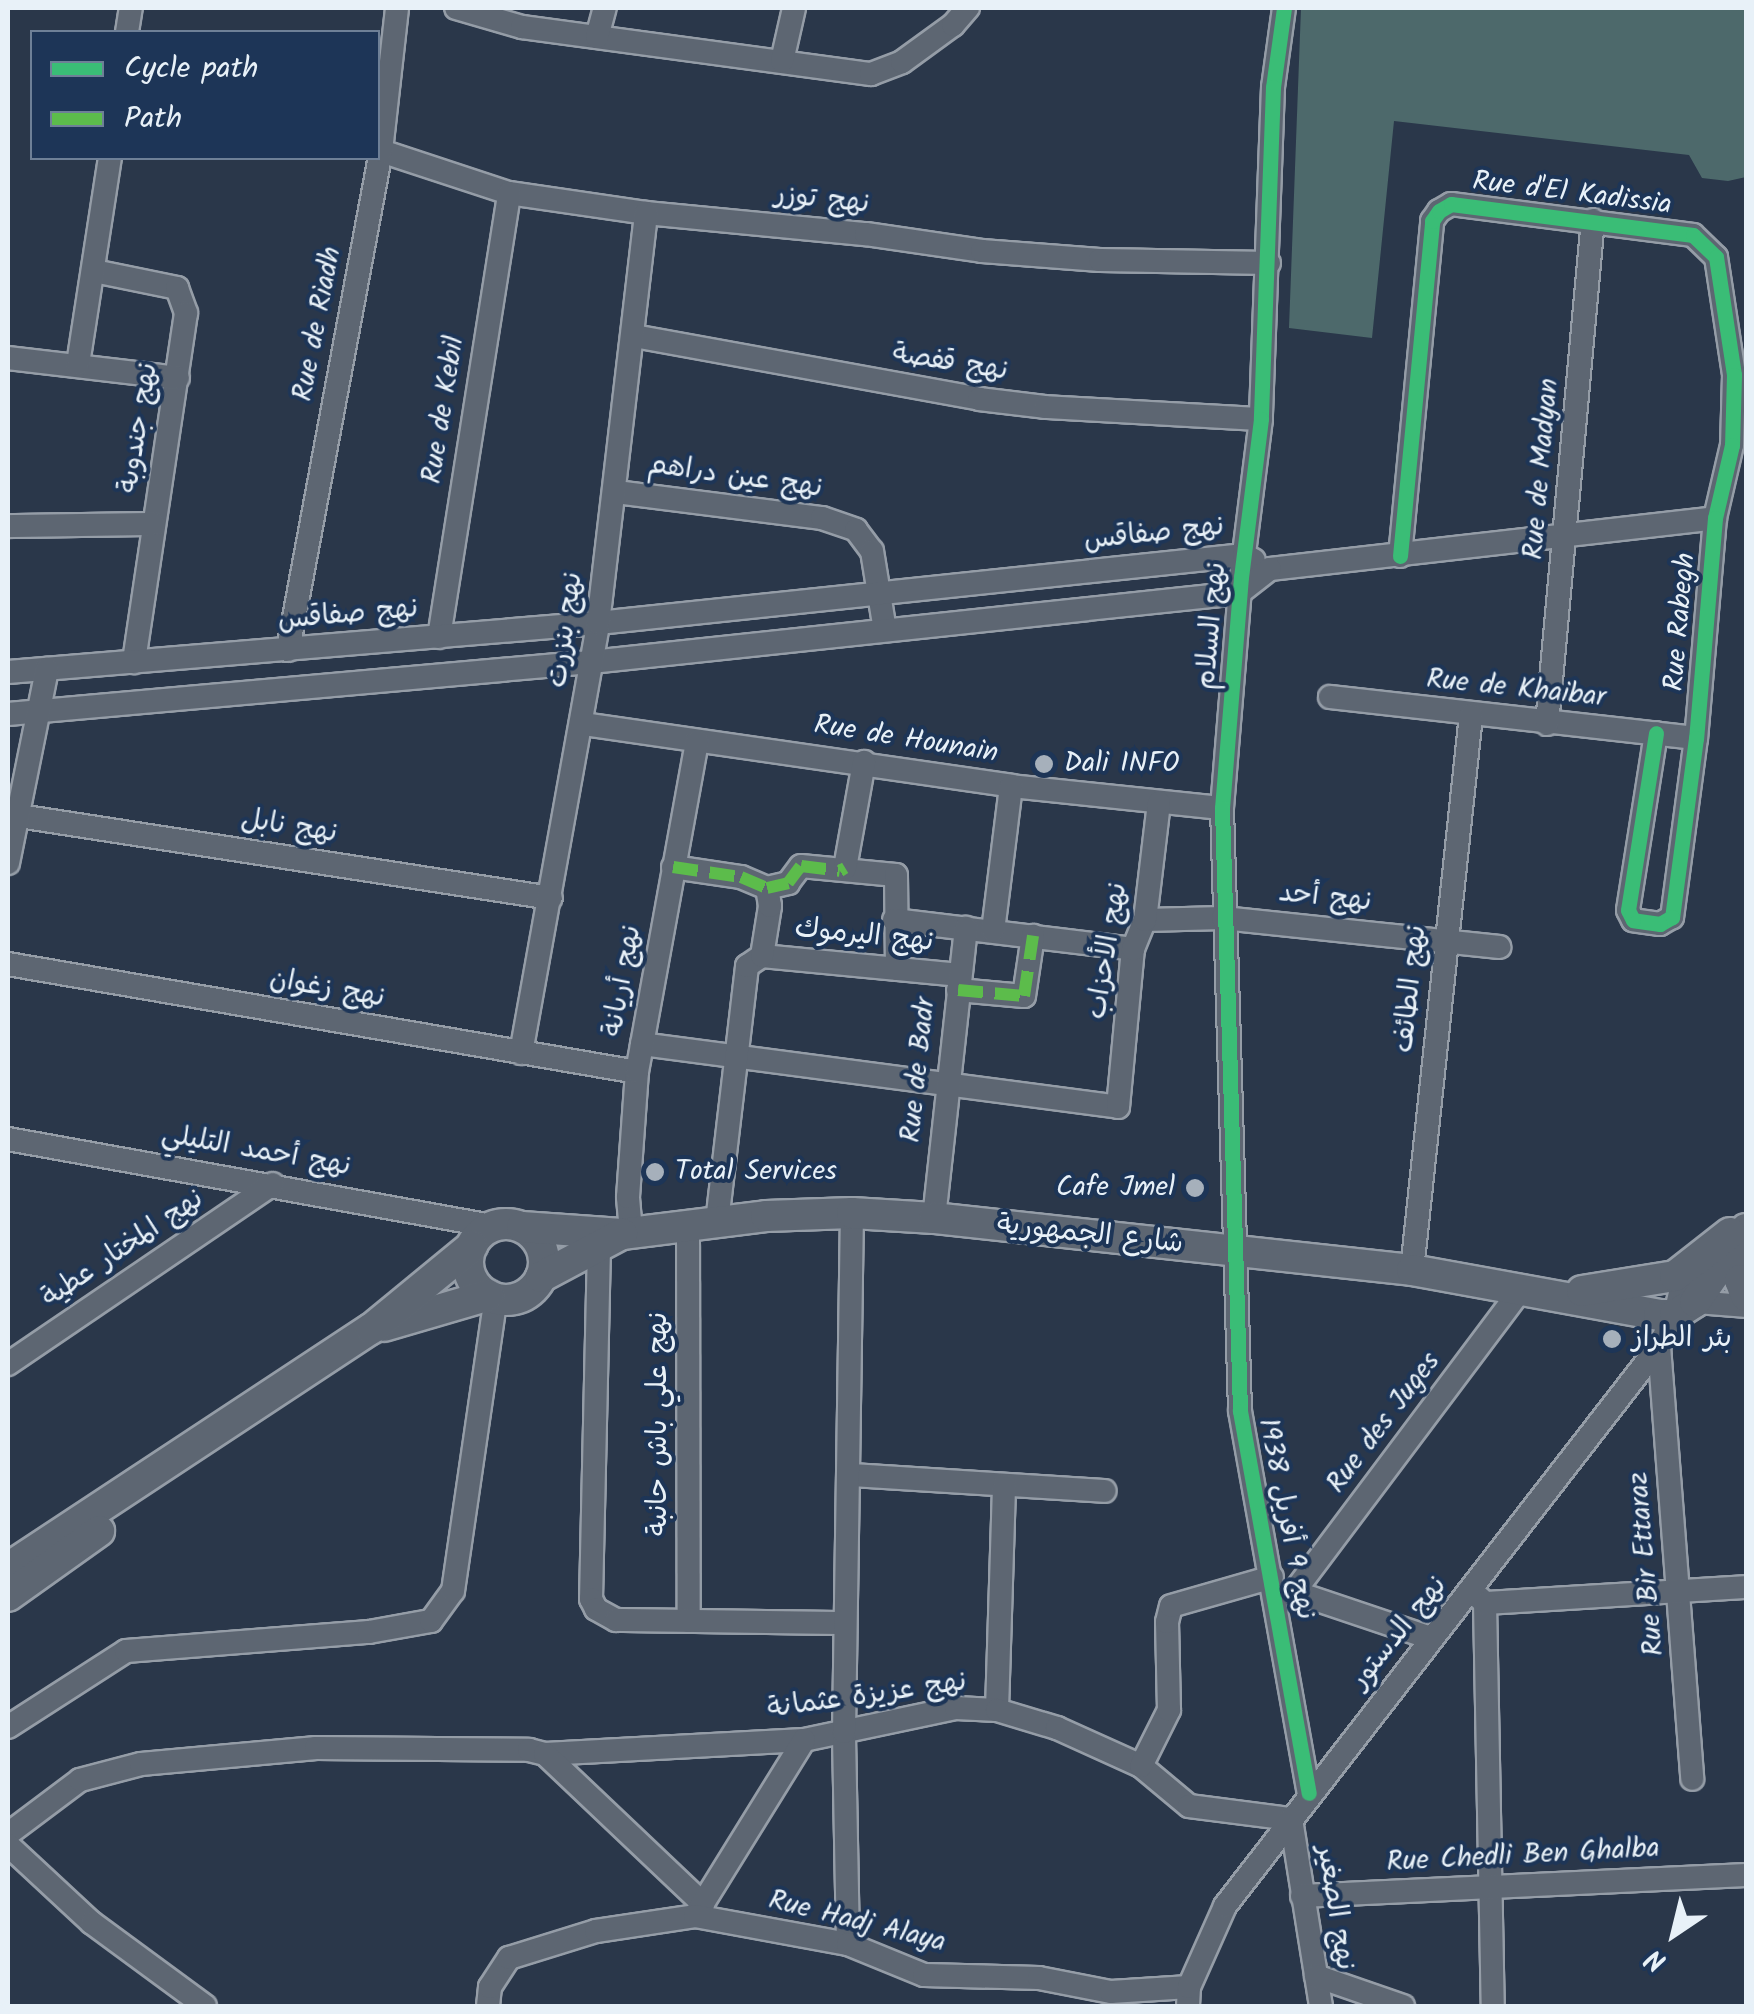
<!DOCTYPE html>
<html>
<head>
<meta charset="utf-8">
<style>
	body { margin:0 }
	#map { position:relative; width:1754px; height:2014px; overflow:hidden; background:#2a374a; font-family:Kalam,"Playpen Sans Arabic",sans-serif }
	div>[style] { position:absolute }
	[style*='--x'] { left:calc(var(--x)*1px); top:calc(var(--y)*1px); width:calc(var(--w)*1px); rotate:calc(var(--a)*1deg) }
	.green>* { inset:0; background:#4d696b }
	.roads { filter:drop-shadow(2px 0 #959da7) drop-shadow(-2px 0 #959da7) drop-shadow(0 2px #959da7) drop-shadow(0 -2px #959da7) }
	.minor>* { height:22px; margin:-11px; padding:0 11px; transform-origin:11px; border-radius:11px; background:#5d6672 }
	.secondary>* { height:30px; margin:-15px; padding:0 15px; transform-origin:15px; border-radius:15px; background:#5d6672 }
	.secondary>.ring { margin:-15px; padding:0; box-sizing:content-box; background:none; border:30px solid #5d6672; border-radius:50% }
	.quiet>* { height:12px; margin-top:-6px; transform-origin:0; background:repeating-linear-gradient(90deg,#5cbc4b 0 25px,transparent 0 37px) }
	.cycleway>* { height:15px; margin:-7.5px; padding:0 7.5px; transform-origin:7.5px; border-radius:7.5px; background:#3abd76 }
	.dots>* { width:28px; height:28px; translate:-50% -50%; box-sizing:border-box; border:5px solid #1d3557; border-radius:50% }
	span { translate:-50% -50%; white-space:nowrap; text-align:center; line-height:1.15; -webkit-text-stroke:8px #1d3557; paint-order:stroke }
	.street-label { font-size:28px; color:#e8f1f8 }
	.poi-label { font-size:28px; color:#e8f1f8 }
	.left { translate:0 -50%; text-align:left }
	.right { translate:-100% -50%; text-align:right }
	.frame { position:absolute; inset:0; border:10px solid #e8f1f8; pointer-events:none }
	.legend { position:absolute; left:30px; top:30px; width:350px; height:130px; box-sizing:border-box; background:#1d3557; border:2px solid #6e8097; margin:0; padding:12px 18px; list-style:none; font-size:30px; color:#e8f1f8 }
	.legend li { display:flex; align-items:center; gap:20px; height:50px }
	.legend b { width:50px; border:2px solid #6e8097 }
	.north { position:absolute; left:1624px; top:1884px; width:100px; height:100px; -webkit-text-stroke:8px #1d3557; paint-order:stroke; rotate:215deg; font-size:28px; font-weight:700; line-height:40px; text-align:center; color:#e8f1f8 }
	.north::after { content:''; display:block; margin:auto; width:35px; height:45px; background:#e8f1f8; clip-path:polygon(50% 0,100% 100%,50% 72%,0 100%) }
</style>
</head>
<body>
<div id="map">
	<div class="green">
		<div style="clip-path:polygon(1301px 8px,1746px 8px,1746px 177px,1728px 181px,1702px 178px,1689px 155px,1394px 121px,1372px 338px,1289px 328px)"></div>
	</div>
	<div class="roads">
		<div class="minor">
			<div style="--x:456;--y:8;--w:69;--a:16.1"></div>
			<div style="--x:522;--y:27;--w:352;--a:7.7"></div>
			<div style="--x:871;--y:74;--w:33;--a:-21"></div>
			<div style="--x:902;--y:62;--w:63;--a:-36"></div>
			<div style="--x:953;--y:25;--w:23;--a:-49"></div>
			<div style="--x:1284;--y:8;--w:80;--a:97.9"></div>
			<div style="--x:1273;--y:87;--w:332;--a:92.1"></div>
			<div style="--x:1261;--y:419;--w:159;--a:97.2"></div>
			<div style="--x:1241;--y:577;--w:232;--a:94.7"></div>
			<div style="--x:1222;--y:808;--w:603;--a:88.29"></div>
			<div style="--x:1240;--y:1411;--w:388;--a:79.8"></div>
			<div style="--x:127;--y:32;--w:24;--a:-81"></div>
			<div style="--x:597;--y:37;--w:30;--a:-75"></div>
			<div style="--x:782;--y:61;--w:54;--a:-77.2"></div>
			<div style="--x:378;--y:150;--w:138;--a:18.2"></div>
			<div style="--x:509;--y:193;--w:138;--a:8.3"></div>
			<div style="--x:646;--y:213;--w:221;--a:5.5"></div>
			<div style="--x:866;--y:234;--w:117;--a:8.3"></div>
			<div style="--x:982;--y:251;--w:118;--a:4.4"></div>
			<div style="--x:1100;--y:260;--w:169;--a:1"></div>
			<div style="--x:94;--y:271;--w:85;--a:11.6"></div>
			<div style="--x:177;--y:288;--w:27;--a:70"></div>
			<div style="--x:186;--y:313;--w:353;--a:98.5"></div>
			<div style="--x:634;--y:336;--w:351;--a:10.3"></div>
			<div style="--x:979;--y:399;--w:66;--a:6.9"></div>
			<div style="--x:1045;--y:407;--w:216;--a:3.2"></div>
			<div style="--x:8;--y:358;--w:171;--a:6.7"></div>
			<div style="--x:78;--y:364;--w:208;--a:-81.2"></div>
			<div style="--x:616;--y:492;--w:208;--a:7.2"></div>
			<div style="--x:822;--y:518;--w:36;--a:19"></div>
			<div style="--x:856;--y:530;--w:26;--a:53"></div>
			<div style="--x:872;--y:551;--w:80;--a:80.7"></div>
			<div style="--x:8;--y:526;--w:146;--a:-0.8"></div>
			<div style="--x:1400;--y:556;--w:337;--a:-84.5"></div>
			<div style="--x:1432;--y:221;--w:12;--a:-55"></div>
			<div style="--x:1439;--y:211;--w:14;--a:-30"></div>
			<div style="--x:1451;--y:204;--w:244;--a:7.3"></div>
			<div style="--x:1693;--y:235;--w:32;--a:44"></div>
			<div style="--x:1716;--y:257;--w:119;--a:81.3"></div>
			<div style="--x:1734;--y:375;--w:70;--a:91.6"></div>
			<div style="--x:1732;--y:445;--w:75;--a:103.1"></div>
			<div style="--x:1715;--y:518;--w:221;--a:94.9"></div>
			<div style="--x:1696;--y:738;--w:181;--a:97.6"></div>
			<div style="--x:1672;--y:917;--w:14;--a:150"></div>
			<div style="--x:1660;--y:924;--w:27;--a:-172"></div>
			<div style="--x:1633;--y:920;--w:11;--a:-117"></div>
			<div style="--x:1628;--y:910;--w:179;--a:-81"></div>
			<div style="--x:1270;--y:569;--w:448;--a:-6.5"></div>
			<div style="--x:439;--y:637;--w:449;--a:-81"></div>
			<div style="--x:288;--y:650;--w:508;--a:-79.44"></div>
			<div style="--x:381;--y:151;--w:144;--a:-83.6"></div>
			<div style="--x:8;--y:672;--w:592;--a:-4.75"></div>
			<div style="--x:598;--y:623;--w:650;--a:-6.01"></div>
			<div style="--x:1244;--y:555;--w:11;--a:27"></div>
			<div style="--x:1330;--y:697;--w:368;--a:6.4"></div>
			<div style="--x:8;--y:714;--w:585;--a:-5.1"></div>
			<div style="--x:591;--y:662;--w:652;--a:-6.08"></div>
			<div style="--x:1239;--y:593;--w:39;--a:-38"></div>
			<div style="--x:583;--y:724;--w:432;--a:8.2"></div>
			<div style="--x:1011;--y:786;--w:212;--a:6"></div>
			<div style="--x:1547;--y:724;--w:506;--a:-84.79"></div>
			<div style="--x:19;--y:816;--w:538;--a:8.76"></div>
			<div style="--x:8;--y:863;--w:198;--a:-78.6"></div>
			<div style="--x:673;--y:867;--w:69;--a:8.4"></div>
			<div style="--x:741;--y:877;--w:28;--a:23"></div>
			<div style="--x:767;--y:888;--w:22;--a:-13"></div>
			<div style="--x:788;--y:883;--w:21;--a:-53"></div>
			<div style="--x:801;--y:866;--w:95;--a:5.4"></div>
			<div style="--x:896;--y:875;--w:94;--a:89.4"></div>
			<div style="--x:845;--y:868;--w:108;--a:-79.8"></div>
			<div style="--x:894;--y:920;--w:241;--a:6.9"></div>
			<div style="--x:1145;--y:920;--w:78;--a:-1.5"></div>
			<div style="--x:1223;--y:918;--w:278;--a:6"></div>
			<div style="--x:993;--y:931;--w:146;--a:-82.9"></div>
			<div style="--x:762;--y:956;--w:199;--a:5.5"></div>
			<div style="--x:8;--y:964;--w:638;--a:9.74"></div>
			<div style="--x:958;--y:990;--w:66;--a:5.2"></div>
			<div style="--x:1024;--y:996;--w:61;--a:-81.5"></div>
			<div style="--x:642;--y:1044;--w:480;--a:7.5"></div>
			<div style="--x:1118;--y:1107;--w:159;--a:-84.6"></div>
			<div style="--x:1133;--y:949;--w:31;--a:-68"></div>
			<div style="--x:1145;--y:920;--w:118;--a:-83.2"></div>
			<div style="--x:521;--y:1053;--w:437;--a:-79.8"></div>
			<div style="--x:598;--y:623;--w:413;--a:-83.3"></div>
			<div style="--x:8;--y:1139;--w:493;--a:10.2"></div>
			<div style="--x:934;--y:1218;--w:292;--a:-83.7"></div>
			<div style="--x:717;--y:1222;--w:258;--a:-83.3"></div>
			<div style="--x:747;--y:966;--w:18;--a:-34"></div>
			<div style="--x:762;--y:956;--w:51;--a:-80.9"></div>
			<div style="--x:770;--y:906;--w:18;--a:-99"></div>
			<div style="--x:688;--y:1226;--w:395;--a:89.9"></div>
			<div style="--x:631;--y:1232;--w:35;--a:-95"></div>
			<div style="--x:628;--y:1197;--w:125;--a:-85.9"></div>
			<div style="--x:637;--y:1072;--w:336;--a:-79.7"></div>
			<div style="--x:599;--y:1247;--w:352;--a:91.3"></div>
			<div style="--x:591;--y:1599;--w:11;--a:63"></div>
			<div style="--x:596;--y:1609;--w:23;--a:29"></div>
			<div style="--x:616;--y:1620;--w:229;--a:0.8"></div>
			<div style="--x:1412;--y:1270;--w:558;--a:-83.93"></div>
			<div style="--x:1695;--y:1302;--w:51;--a:4.5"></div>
			<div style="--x:1659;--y:1346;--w:434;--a:85.6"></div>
			<div style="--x:8;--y:1364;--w:320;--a:-34.2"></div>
			<div style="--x:851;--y:1475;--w:254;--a:3.6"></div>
			<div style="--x:1472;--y:1591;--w:18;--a:43"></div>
			<div style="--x:1485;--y:1603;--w:403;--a:88.9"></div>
			<div style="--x:1294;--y:1592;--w:378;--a:-53.1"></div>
			<div style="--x:1282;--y:1594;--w:12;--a:-9"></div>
			<div style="--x:1294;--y:1592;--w:145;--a:18.6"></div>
			<div style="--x:1485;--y:1603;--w:261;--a:-3.5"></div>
			<div style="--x:997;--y:1710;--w:225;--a:-88.2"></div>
			<div style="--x:8;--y:1727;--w:140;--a:-32.8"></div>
			<div style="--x:126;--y:1651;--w:244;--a:-4.5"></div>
			<div style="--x:369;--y:1632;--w:63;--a:-10.1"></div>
			<div style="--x:431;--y:1621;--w:37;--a:-54"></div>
			<div style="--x:453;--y:1591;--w:296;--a:-81.7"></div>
			<div style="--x:545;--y:1754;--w:259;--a:-3.1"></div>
			<div style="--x:804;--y:1740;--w:155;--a:-11.9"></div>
			<div style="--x:956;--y:1708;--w:41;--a:2.8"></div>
			<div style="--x:997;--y:1710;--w:63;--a:16.7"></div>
			<div style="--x:1057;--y:1728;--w:92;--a:24.3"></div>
			<div style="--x:1141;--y:1766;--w:62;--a:39.8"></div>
			<div style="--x:1189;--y:1806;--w:103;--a:7.3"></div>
			<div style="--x:1291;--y:1819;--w:189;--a:80.9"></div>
			<div style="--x:1141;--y:1766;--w:63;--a:-63.4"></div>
			<div style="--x:1169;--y:1710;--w:88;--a:-91.3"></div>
			<div style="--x:1167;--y:1622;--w:16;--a:-76"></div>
			<div style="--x:1171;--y:1606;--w:105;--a:-16"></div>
			<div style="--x:8;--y:1834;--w:90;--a:-36.9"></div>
			<div style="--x:80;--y:1780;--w:63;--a:-14.7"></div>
			<div style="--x:141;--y:1764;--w:176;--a:-5.2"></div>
			<div style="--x:316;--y:1748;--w:213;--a:0.5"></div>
			<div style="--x:529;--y:1750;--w:16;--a:14"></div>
			<div style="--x:545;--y:1754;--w:218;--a:43.5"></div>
			<div style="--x:8;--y:1845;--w:115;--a:42.9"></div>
			<div style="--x:92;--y:1923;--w:140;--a:36.3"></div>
			<div style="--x:1302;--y:1896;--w:444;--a:-2.7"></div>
			<div style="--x:695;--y:1916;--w:207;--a:-58.2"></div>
			<div style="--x:848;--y:1944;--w:212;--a:-91.1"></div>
			<div style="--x:844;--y:1732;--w:519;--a:-89.12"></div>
			<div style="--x:1316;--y:1976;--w:92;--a:19"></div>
			<div style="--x:488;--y:2006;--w:19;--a:-84"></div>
			<div style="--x:490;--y:1987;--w:35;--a:-57"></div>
			<div style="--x:509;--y:1958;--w:91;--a:-17.2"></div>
			<div style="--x:596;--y:1931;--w:100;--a:-8.6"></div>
			<div style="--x:695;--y:1916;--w:156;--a:10.4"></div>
			<div style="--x:848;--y:1944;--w:82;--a:22.2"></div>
			<div style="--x:924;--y:1975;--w:115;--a:1.5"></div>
			<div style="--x:1039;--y:1978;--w:73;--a:11"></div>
			<div style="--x:1111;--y:1992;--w:78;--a:-3.7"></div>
			<div style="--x:1188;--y:2006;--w:19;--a:-87"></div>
			<div style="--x:1189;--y:1987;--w:89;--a:-66"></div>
			<div style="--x:1225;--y:1906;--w:708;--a:-52.22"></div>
			<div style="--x:1659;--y:1346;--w:35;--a:-63"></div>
			<div style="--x:1675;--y:1315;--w:45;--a:-77.2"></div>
		</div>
		<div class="secondary">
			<div class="ring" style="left:468px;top:1224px;width:46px;height:46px"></div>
			<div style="--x:522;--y:1227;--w:100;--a:4"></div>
			<div style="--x:622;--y:1234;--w:145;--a:-7.1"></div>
			<div style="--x:766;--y:1216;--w:86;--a:-2"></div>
			<div style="--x:852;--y:1213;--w:82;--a:3.5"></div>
			<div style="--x:934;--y:1218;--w:481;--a:6.2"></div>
			<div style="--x:1412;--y:1270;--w:251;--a:10.3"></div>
			<div style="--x:1659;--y:1315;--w:16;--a:0"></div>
			<div style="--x:1675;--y:1315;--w:24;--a:-33"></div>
			<div style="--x:1695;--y:1302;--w:89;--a:-55.1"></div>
			<div style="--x:1740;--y:1241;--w:39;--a:90"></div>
			<div style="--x:1740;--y:1280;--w:17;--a:69"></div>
			<div style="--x:541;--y:1277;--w:92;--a:-28"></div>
			<div style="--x:1582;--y:1291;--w:94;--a:-9.2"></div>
			<div style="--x:1675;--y:1276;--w:70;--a:-38"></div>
			<div style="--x:384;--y:1326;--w:109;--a:-16.4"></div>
			<div style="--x:8;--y:1568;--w:435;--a:-33.4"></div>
			<div style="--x:371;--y:1329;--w:131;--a:-39.4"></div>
			<div style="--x:8;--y:1596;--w:112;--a:-35.5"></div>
		</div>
	</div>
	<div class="quiet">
		<div style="--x:673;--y:867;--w:69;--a:8.4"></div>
		<div style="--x:741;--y:877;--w:28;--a:23"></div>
		<div style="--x:767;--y:888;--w:22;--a:-13"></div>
		<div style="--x:788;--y:883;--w:21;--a:-53"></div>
		<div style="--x:801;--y:866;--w:39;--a:7"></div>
		<div style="--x:840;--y:871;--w:6;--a:-31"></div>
		<div style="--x:958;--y:990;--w:66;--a:5.2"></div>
		<div style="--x:1024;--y:996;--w:61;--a:-81.5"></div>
	</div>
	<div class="cycleway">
		<div style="--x:1284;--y:8;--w:80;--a:97.9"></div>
		<div style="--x:1273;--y:87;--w:332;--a:92.1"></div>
		<div style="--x:1261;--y:419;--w:159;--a:97.2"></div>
		<div style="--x:1241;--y:577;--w:232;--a:94.7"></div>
		<div style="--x:1222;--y:808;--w:603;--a:88.29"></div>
		<div style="--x:1240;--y:1411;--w:388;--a:79.8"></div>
		<div style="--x:1400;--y:556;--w:337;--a:-84.5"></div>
		<div style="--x:1432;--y:221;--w:12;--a:-55"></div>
		<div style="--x:1439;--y:211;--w:14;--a:-30"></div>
		<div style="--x:1451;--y:204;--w:244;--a:7.3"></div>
		<div style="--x:1693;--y:235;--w:32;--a:44"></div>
		<div style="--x:1716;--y:257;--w:119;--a:81.3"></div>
		<div style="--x:1734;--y:375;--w:70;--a:91.6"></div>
		<div style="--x:1732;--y:445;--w:75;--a:103.1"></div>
		<div style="--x:1715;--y:518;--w:221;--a:94.9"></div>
		<div style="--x:1696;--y:738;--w:181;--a:97.6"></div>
		<div style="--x:1672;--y:917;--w:14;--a:150"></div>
		<div style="--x:1660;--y:924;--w:27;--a:-172"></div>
		<div style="--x:1633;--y:920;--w:11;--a:-117"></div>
		<div style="--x:1628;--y:910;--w:179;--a:-81"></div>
	</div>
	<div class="dots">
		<div style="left:1044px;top:764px;background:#a6b0bb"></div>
		<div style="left:655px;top:1172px;background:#a6b0bb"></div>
		<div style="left:1195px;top:1188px;background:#a6b0bb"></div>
		<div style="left:1612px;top:1339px;background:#a6b0bb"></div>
	</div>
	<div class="street-label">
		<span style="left:1572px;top:194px;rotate:7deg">Rue d'El Kadissia</span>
		<span style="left:822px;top:200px;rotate:6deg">نهج توزر</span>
		<span style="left:318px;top:324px;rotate:-79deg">Rue de Riadh</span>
		<span style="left:950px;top:363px;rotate:9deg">نهج قفصة</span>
		<span style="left:444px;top:410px;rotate:-81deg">Rue de Kebil</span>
		<span style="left:139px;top:428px;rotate:-81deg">نهج جندوبة</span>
		<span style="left:1542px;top:469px;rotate:-85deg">Rue de Madyan</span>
		<span style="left:735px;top:477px;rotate:8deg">نهج عين دراهم</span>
		<span style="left:1154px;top:534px;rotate:-6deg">نهج صفاقس</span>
		<span style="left:348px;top:615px;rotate:-5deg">نهج صفاقس</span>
		<span style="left:1681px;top:622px;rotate:-85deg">Rue Rabegh</span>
		<span style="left:1212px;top:626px;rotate:-85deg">نهج السلام</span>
		<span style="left:566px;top:630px;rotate:-82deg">نهج بنزرت</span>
		<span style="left:1516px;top:689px;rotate:6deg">Rue de Khaibar</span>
		<span style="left:906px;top:740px;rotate:9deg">Rue de Hounain</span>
		<span style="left:289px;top:827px;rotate:9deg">نهج نابل</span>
		<span style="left:1325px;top:898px;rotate:6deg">نهج أحد</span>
		<span style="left:864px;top:936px;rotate:6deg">نهج اليرموك</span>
		<span style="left:1108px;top:951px;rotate:-81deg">نهج الأحزاب</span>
		<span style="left:623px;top:981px;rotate:-80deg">نهج أريانة</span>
		<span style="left:327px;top:989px;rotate:10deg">نهج زغوان</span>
		<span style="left:1411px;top:989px;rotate:-84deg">نهج الطائف</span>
		<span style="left:919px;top:1070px;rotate:-84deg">Rue de Badr</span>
		<span style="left:256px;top:1151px;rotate:10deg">نهج أحمد التليلي</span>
		<span style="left:1090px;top:1235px;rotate:6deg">شارع الجمهورية</span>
		<span style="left:123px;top:1249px;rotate:-34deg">نهج المختار عطية</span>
		<span style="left:1384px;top:1423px;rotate:-53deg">Rue des Juges</span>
		<span style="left:659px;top:1424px;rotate:-90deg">نهج علي باش حانبة</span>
		<span style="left:1286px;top:1519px;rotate:79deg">نهج 9 أفريل 1938</span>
		<span style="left:1647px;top:1564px;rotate:-95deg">Rue Bir Ettaraz</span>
		<span style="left:1399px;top:1633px;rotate:-51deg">نهج الدستور</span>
		<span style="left:867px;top:1696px;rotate:-8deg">نهج عزيزة عثمانة</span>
		<span style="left:1523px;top:1856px;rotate:-3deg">Rue Chedli Ben Ghalba</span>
		<span style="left:1335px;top:1908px;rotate:81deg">نهج الصغير</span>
		<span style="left:857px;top:1922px;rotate:14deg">Rue Hadj Alaya</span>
	</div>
	<div class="poi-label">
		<span class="left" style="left:1064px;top:764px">Dali INFO</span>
		<span class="left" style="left:675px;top:1172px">Total Services</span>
		<span class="right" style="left:1175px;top:1188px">Cafe Jmel</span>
		<span class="left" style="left:1632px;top:1339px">بئر الطراز</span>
	</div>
	<div class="frame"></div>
	<ul class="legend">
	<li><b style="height:12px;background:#3abd76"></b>Cycle path</li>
	<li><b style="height:12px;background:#5cbc4b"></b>Path</li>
	</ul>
	<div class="north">N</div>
</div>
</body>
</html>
